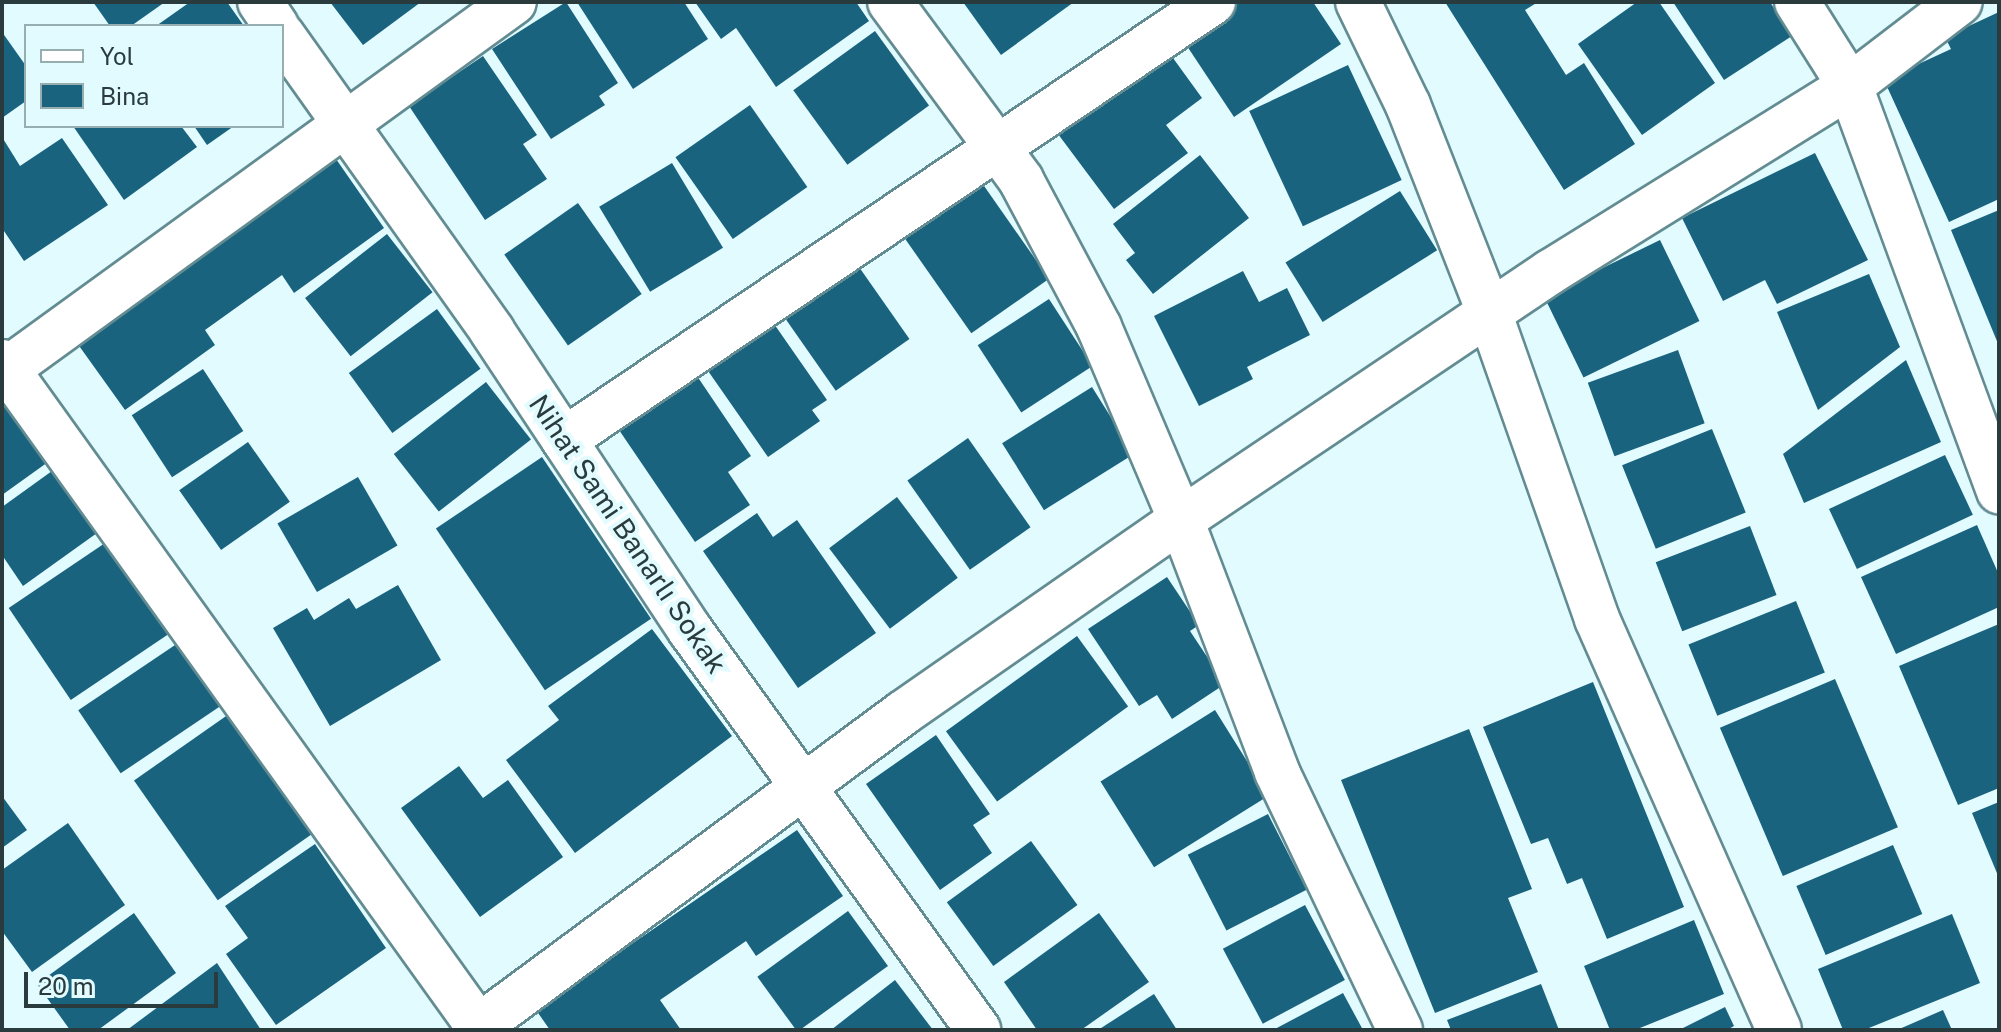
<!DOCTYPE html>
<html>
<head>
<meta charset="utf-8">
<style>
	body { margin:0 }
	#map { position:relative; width:2001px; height:1032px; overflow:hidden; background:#e1fbff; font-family:"Public Sans",sans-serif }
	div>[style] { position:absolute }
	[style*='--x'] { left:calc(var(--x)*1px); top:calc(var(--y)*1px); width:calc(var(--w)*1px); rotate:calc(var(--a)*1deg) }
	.building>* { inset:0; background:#1a637f; transform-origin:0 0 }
	.roads { filter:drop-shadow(2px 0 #638c92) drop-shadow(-2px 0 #638c92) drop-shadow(0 2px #638c92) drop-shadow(0 -2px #638c92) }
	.street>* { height:44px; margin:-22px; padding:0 22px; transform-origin:22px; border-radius:22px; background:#fff }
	span { translate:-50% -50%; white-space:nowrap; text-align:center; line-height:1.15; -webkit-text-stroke:8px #e1fbff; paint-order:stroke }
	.street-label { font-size:28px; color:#293b3d }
	.frame { position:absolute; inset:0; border:4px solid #293b3d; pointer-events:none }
	.legend { position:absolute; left:24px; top:24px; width:260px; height:104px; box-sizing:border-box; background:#e1fbff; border:2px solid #97aeb1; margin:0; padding:10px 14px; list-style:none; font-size:24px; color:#293b3d }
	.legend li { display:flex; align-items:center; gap:16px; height:40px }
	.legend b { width:40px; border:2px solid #97aeb1 }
	.scale { position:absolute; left:24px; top:972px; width:194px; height:36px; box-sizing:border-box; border:4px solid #293b3d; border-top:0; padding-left:10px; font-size:24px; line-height:28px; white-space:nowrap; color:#293b3d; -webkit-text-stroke:6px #e1fbff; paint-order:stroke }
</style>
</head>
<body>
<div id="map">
	<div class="building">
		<div style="clip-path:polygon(93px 2px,165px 2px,131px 26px,110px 26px)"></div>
		<div style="clip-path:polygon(190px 2px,227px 2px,244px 26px,156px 26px)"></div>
		<div style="clip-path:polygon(330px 2px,421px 2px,363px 45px)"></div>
		<div style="clip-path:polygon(566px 2px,618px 83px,599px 96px,605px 105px,551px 139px,492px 49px)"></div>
		<div style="clip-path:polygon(577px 2px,684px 2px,708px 39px,633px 89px)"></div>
		<div style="clip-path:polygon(695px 2px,856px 2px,869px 21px,776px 87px,736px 28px,721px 39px)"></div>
		<div style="clip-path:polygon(963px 2px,1074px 2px,1001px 55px)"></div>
		<div style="clip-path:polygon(1234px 2px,1313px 2px,1341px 44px,1234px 117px,1181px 37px)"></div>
		<div style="clip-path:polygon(1445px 2px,1538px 2px,1525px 10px,1566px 75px,1584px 63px,1635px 144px,1564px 190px)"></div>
		<div style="clip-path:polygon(1637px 2px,1659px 2px,1715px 83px,1642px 135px,1578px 44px)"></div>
		<div style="clip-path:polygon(1673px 2px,1770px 2px,1792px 36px,1724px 80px)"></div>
		<div style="clip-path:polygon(1999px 12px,1999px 199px,1949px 222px,1884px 80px,1951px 49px,1945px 37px)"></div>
		<div style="left:875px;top:31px;width:92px;height:101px;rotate:54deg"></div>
		<div style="clip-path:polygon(2px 32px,26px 66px,26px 101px,2px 118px)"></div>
		<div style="clip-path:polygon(1165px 47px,1202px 98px,1166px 125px,1188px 153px,1114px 209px,1055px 130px)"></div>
		<div style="clip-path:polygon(483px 56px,537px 135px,523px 144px,547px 179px,485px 220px,409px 106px)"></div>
		<div style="left:1348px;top:65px;width:127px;height:109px;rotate:65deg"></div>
		<div style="left:750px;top:105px;width:100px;height:91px;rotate:55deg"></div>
		<div style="clip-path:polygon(73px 126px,181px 126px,197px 147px,124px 200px)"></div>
		<div style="clip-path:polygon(194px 126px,234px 126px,207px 145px)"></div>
		<div style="clip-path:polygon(2px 137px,20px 166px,62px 138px,108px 205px,24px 261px,2px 228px)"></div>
		<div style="clip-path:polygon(1815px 153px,1868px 260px,1777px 304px,1765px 280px,1723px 301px,1682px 218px)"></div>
		<div style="clip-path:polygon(1200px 155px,1249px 218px,1153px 294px,1126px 260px,1135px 253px,1113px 224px)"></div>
		<div style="clip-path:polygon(336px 159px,384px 228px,294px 293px,282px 275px,205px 330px,215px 345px,125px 410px,77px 343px)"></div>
		<div style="left:672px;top:163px;width:99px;height:85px;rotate:59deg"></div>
		<div style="left:982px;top:183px;width:117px;height:95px;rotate:55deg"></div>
		<div style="left:1400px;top:191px;width:70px;height:135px;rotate:58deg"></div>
		<div style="left:578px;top:203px;width:111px;height:90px;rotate:55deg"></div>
		<div style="clip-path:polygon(1999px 210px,1999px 346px,1951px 230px)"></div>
		<div style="left:387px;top:234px;width:74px;height:104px;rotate:52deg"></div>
		<div style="left:1660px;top:240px;width:90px;height:129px;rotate:64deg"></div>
		<div style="left:859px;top:267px;width:88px;height:90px;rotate:55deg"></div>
		<div style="clip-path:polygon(1243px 271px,1259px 302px,1287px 288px,1310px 335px,1247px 367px,1253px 379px,1199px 406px,1154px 316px)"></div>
		<div style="clip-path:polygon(1869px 274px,1900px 347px,1818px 410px,1777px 312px)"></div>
		<div style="left:1049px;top:299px;width:80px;height:85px;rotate:57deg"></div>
		<div style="left:437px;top:309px;width:74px;height:109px;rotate:54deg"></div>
		<div style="clip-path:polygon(772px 321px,827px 400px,812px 410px,820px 421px,768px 457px,706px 368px)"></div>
		<div style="left:1678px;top:350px;width:78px;height:96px;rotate:70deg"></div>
		<div style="clip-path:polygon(1906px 360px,1941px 442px,1804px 503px,1783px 454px)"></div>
		<div style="left:203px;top:369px;width:74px;height:85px;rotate:57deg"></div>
		<div style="clip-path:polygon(695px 373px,751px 456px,728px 472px,750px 505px,695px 542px,617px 427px)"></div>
		<div style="left:486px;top:382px;width:73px;height:117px;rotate:52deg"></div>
		<div style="left:1092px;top:387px;width:79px;height:106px;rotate:58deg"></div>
		<div style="clip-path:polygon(2px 394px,55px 457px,2px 495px)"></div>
		<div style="left:1712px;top:429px;width:90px;height:97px;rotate:68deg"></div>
		<div style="left:968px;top:438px;width:109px;height:74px;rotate:55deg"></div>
		<div style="left:248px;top:442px;width:73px;height:84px;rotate:55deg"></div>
		<div style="left:1945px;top:455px;width:66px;height:128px;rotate:65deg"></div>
		<div style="left:542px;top:457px;width:195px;height:128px;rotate:56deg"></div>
		<div style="clip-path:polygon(52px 471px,97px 533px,23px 586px,2px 555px,2px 507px)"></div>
		<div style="left:358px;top:477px;width:79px;height:93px;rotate:60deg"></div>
		<div style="left:897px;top:497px;width:101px;height:85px;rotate:53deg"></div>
		<div style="clip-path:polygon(757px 513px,773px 537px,797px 520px,876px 633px,798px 688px,703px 551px)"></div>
		<div style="clip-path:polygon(1977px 525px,1999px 575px,1999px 607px,1896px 654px,1861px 577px)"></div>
		<div style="left:1750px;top:526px;width:74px;height:101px;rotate:69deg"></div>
		<div style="left:114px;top:537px;width:111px;height:127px;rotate:56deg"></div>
		<div style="clip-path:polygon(1167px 577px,1199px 625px,1190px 631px,1225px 684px,1172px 719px,1157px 695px,1139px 706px,1088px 629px)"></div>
		<div style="clip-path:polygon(398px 585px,441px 660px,330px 726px,273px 628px,307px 608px,314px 620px,349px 598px,356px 609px)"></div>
		<div style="left:1796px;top:601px;width:77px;height:116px;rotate:68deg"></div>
		<div style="clip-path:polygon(1999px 624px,1999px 788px,1958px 805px,1899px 666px)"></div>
		<div style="clip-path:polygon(652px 629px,732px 736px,575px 853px,506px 760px,559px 720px,548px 706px)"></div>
		<div style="left:1077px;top:636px;width:87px;height:162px;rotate:54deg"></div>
		<div style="left:181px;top:641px;width:76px;height:124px;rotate:56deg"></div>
		<div style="left:1835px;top:679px;width:161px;height:125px;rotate:67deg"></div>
		<div style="clip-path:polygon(1593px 682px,1684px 907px,1607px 939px,1582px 878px,1567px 884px,1548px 838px,1531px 844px,1483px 727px)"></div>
		<div style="left:1215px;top:710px;width:101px;height:135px;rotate:58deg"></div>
		<div style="left:229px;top:714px;width:146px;height:116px;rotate:55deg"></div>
		<div style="clip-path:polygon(1469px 729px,1532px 889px,1508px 898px,1538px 972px,1435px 1013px,1341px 780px)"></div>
		<div style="clip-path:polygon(936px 735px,990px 814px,973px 825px,992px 853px,940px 890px,866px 784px)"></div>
		<div style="clip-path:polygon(459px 766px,483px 798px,508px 780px,563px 857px,480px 917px,401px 808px)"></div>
		<div style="clip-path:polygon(2px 796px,27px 830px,2px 848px)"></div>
		<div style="clip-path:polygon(1999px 802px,1999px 878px,1972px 813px)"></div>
		<div style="left:1268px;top:814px;width:85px;height:90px;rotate:63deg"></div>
		<div style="clip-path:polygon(68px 823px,125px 905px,32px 972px,2px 931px,2px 870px)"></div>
		<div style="clip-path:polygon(797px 830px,843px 896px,756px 956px,746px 941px,660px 1000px,681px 1030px,550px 1030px,536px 1010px)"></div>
		<div style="left:1031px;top:841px;width:79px;height:104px;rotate:54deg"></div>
		<div style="clip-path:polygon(315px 844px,386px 948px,276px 1025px,226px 954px,248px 938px,225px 906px)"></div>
		<div style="left:1893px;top:845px;width:75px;height:105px;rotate:67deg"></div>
		<div style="left:1305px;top:905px;width:85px;height:93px;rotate:62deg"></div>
		<div style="left:848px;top:911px;width:68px;height:112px;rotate:54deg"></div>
		<div style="clip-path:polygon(134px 913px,176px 973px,98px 1030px,70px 1030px,37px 984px)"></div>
		<div style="clip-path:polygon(1099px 913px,1149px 982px,1081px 1030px,1037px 1030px,1004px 982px)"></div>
		<div style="clip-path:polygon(1952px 914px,1980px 983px,1864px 1030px,1843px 1030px,1818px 969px)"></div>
		<div style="clip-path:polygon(1694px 920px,1724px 994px,1635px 1030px,1610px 1030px,1584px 966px)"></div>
		<div style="clip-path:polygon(217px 963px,261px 1030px,127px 1030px)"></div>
		<div style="clip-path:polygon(895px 980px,933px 1030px,831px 1030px)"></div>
		<div style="clip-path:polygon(1541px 984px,1559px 1030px,1451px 1030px,1447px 1020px)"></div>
		<div style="clip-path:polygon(1343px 993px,1363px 1030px,1273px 1030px)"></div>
		<div style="clip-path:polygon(1154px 994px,1177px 1030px,1098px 1030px)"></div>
		<div style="clip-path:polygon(1725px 1007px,1734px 1026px,1727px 1030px,1679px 1030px)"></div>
		<div style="clip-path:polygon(1943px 1010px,1952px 1030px,1897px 1030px)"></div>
	</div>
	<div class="roads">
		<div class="street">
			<div style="--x:260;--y:2;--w:29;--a:56"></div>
			<div style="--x:890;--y:2;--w:221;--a:53.6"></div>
			<div style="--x:1021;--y:180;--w:166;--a:62"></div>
			<div style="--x:1099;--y:327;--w:210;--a:67"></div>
			<div style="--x:1181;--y:520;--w:270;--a:69.1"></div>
			<div style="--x:1277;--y:772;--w:286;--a:64.5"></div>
			<div style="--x:1358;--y:2;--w:114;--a:64.1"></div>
			<div style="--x:1408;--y:105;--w:222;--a:68.6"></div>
			<div style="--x:1489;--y:312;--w:325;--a:70.6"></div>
			<div style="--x:1597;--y:619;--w:449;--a:66.1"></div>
			<div style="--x:1797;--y:2;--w:99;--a:57.8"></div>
			<div style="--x:1850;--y:86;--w:432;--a:69.8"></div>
			<div style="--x:282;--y:35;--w:363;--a:54.6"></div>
			<div style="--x:492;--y:331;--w:359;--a:56.5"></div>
			<div style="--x:690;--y:630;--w:493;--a:54.2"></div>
			<div style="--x:2;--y:362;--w:822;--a:54.36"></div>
			<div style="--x:2;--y:373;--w:632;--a:-35.93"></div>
			<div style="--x:564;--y:440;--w:783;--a:-34.01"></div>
			<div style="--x:474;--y:1030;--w:533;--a:-36.46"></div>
			<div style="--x:903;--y:713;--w:338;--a:-34.8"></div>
			<div style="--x:1181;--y:520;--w:445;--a:-33.9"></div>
			<div style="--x:1550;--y:272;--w:353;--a:-31.8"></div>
			<div style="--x:1850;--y:86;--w:138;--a:-37.4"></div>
		</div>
	</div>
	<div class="street-label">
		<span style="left:628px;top:534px;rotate:56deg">Nihat Sami Banarlı Sokak</span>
	</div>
	<div class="frame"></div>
	<ul class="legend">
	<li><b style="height:10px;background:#fff"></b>Yol</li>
	<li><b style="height:22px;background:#1a637f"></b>Bina</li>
	</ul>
	<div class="scale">20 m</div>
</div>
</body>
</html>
